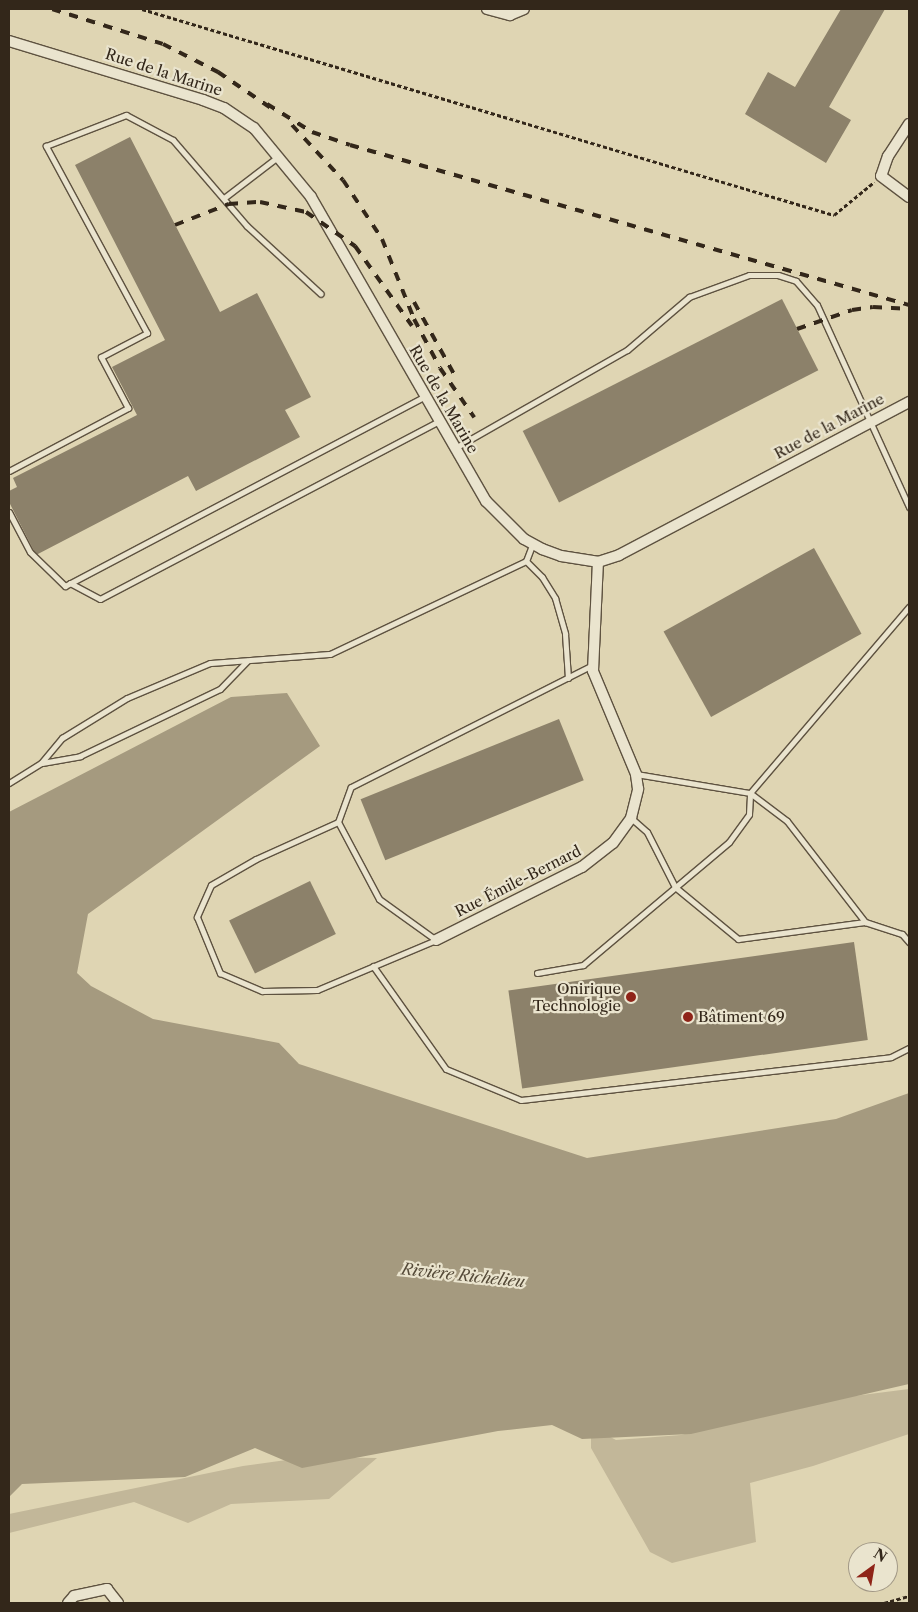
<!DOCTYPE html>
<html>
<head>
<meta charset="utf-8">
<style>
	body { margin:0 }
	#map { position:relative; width:918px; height:1612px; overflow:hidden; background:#dfd5b3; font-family:"Libre Caslon Text",serif }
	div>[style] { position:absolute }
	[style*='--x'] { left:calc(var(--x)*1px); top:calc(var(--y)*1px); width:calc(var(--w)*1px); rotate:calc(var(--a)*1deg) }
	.green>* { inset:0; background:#c2b799 }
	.water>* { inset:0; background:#a59a7f }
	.building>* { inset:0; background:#8c816a; transform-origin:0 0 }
	.path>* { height:2.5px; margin-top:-1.25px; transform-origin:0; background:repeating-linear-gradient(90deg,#33271a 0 4px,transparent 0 6.5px) }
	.roads { filter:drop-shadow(1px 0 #5e5240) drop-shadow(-1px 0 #5e5240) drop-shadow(0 1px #5e5240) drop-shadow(0 -1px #5e5240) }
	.lane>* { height:5px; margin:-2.5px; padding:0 2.5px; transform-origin:2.5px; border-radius:2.5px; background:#eae4ce }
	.street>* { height:10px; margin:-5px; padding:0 5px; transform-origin:5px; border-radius:5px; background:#eae4ce }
	.rail>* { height:4px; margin-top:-2px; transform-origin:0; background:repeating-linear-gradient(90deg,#33271a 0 9px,transparent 0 18px) }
	.dots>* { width:14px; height:14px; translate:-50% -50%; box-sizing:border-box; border:2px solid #eae4ce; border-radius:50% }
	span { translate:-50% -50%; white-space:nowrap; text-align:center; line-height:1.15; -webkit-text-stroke:4.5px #eae4ce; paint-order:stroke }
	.street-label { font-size:15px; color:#33271a }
	.poi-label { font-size:15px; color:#33271a }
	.right { translate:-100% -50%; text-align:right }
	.left { translate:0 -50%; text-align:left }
	.water-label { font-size:16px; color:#554a38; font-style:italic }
	.frame { position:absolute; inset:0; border:10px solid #33271a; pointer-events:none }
	.north { position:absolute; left:848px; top:1542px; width:50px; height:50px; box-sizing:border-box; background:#eae4ce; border:1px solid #a19886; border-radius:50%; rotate:32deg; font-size:14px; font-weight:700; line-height:20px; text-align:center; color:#33271a }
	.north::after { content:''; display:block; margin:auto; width:18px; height:22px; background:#8f2418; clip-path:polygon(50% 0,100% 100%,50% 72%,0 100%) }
</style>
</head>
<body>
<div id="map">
	<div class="green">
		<div style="clip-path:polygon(909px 1389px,909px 1434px,813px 1466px,750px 1483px,756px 1542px,672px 1563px,650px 1552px,591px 1448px,591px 1427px,616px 1440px,681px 1435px,807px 1402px)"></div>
		<div style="clip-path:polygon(308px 1457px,377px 1458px,329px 1499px,231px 1504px,188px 1523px,134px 1502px,9px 1533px,9px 1514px,243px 1466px)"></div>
	</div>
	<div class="water">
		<div style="clip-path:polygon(287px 693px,320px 746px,88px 914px,77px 973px,91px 986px,153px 1019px,279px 1043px,299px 1064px,587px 1158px,836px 1119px,909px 1093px,909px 1384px,691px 1434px,582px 1439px,552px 1425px,498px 1431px,302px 1468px,255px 1448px,185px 1477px,22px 1484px,9px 1497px,9px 812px,231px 697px)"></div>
	</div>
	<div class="building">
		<div style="clip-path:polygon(841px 9px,885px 9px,829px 107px,851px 120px,826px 163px,745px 114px,768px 72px,795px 87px)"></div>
		<div style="clip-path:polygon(130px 137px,220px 312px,257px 293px,311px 397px,285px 410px,300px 437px,196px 491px,188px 476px,36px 555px,9px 502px,9px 491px,17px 487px,13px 478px,137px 415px,112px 367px,165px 340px,75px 165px)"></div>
		<div style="left:782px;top:299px;width:80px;height:291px;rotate:63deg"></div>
		<div style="left:814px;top:548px;width:98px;height:172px;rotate:61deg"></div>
		<div style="left:559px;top:719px;width:66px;height:214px;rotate:68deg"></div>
		<div style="left:310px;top:881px;width:59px;height:90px;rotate:64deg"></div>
		<div style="left:854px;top:942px;width:99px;height:349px;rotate:82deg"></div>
	</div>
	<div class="path">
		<div style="--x:142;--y:9;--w:722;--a:16.58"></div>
		<div style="--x:834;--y:215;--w:52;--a:-39.5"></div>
		<div style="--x:884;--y:1603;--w:26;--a:-16"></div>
	</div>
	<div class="roads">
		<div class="lane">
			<div style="--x:224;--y:198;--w:69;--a:-37.4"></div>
			<div style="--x:455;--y:448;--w:198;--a:-29.7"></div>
			<div style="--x:627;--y:350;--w:82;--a:-40.5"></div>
			<div style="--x:689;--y:297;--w:64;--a:-20.1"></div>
			<div style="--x:749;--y:275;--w:29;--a:0"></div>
			<div style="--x:778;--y:275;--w:19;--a:18"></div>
			<div style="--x:796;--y:281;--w:32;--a:49"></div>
			<div style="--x:817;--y:305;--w:222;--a:65.5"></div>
			<div style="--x:9;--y:471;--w:135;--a:-27.9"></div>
			<div style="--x:128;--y:408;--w:58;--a:-117.9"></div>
			<div style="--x:101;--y:357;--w:52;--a:-27.6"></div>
			<div style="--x:147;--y:333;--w:213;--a:-118.4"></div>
			<div style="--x:46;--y:146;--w:86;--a:-21.2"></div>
			<div style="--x:126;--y:115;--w:53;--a:28"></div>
			<div style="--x:173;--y:140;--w:113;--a:49.3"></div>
			<div style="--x:247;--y:226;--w:100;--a:42.6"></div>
			<div style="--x:9;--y:512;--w:45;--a:62.3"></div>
			<div style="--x:30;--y:552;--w:49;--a:44.2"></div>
			<div style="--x:65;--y:586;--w:407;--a:-27.8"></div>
			<div style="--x:526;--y:561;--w:23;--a:45"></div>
			<div style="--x:542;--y:577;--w:25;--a:58"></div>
			<div style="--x:555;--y:598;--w:37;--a:74"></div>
			<div style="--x:565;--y:634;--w:44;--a:86.1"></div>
			<div style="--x:70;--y:583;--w:34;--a:28"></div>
			<div style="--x:100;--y:599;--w:383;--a:-27.7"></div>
			<div style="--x:42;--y:763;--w:39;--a:-10"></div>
			<div style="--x:80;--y:756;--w:155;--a:-25.6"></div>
			<div style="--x:220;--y:689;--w:39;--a:-46"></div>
			<div style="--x:636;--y:774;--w:116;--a:9.5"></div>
			<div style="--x:750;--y:793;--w:245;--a:-49.5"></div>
			<div style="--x:9;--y:783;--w:38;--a:-32"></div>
			<div style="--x:41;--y:763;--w:33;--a:-50"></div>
			<div style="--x:62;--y:738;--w:76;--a:-31.6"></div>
			<div style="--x:127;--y:698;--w:90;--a:-22.9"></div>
			<div style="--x:210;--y:663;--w:120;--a:-4.3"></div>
			<div style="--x:330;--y:654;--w:217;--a:-25.4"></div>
			<div style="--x:526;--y:561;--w:19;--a:-69"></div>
			<div style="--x:750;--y:793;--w:46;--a:37.1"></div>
			<div style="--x:787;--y:821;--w:128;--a:52.3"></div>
			<div style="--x:865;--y:922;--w:39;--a:18"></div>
			<div style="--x:902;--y:934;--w:11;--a:49"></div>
			<div style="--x:631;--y:818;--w:21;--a:41"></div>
			<div style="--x:647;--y:832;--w:62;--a:63"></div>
			<div style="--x:675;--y:887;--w:82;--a:39.5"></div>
			<div style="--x:738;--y:939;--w:128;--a:-7.6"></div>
			<div style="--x:338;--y:822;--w:90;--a:155.7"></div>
			<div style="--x:256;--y:859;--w:52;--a:150"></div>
			<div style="--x:211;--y:885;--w:35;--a:114"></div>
			<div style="--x:197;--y:917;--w:61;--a:67.7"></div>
			<div style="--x:220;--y:973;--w:46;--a:23.2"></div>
			<div style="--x:262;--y:991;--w:55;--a:-1"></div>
			<div style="--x:317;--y:990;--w:129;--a:-22.8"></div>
			<div style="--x:436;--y:940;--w:70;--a:-144.3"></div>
			<div style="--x:379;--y:899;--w:87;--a:-118"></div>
			<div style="--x:338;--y:822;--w:37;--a:-70"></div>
			<div style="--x:351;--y:787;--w:270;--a:-26.8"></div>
			<div style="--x:373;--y:966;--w:126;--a:54.7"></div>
			<div style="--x:446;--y:1069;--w:81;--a:22.5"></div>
			<div style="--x:521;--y:1100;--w:372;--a:-6.6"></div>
			<div style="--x:891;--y:1057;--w:20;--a:-27"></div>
			<div style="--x:537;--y:973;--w:47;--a:-9.9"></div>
			<div style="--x:583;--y:965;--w:191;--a:-40.1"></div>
			<div style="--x:729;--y:842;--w:34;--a:-54"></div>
			<div style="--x:749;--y:814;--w:21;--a:-87"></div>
		</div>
		<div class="street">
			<div style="--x:487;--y:9;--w:24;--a:15"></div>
			<div style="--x:510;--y:15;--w:15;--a:-23"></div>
			<div style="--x:9;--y:41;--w:203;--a:16.9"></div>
			<div style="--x:203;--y:100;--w:22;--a:21"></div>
			<div style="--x:224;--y:108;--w:36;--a:34"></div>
			<div style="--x:254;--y:128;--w:89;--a:50.4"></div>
			<div style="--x:311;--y:197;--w:351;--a:60.1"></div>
			<div style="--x:486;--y:501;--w:54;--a:45"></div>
			<div style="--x:524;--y:539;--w:21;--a:29"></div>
			<div style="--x:542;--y:549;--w:20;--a:20"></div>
			<div style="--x:561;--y:556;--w:37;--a:9"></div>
			<div style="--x:598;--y:562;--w:22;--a:-18"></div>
			<div style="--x:619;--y:555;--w:328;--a:-27.8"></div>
			<div style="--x:909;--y:124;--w:38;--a:123"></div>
			<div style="--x:888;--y:156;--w:21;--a:109"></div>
			<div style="--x:881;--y:176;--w:35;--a:37"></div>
			<div style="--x:436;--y:940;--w:163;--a:-26.6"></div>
			<div style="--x:582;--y:867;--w:39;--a:-38"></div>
			<div style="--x:613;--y:843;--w:31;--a:-54"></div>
			<div style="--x:631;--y:818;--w:30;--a:-76"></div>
			<div style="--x:638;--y:789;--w:15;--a:-98"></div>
			<div style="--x:636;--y:774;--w:112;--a:-112.7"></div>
			<div style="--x:593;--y:671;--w:109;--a:-87.4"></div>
			<div style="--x:68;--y:1603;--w:9;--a:-49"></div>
			<div style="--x:74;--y:1596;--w:34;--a:-12"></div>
			<div style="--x:107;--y:1589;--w:18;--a:52"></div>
		</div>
	</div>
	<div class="rail">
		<div style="--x:52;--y:9;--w:116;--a:17.5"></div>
		<div style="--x:163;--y:44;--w:62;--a:27"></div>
		<div style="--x:218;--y:72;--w:64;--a:34.2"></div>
		<div style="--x:267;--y:104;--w:53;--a:31.9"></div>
		<div style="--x:312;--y:132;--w:40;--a:18.9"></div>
		<div style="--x:350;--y:145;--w:581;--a:15.97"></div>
		<div style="--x:292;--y:125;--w:75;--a:47.2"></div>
		<div style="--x:343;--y:180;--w:71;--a:56.5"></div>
		<div style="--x:382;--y:239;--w:86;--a:68.2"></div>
		<div style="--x:414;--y:319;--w:55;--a:62"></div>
		<div style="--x:440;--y:368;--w:60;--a:55.2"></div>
		<div style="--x:175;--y:225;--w:58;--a:-21.3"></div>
		<div style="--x:229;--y:204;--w:31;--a:-4"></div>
		<div style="--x:260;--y:202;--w:47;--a:12.3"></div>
		<div style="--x:306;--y:212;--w:60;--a:34.8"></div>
		<div style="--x:355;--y:246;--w:98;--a:54.5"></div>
		<div style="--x:414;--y:302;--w:85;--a:61"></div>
		<div style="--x:797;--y:329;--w:58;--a:-19.1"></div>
		<div style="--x:852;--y:310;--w:21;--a:-8"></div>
		<div style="--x:873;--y:307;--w:34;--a:3"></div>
	</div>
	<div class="dots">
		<div style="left:631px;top:997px;background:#8f2418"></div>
		<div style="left:688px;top:1017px;background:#8f2418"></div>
	</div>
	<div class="street-label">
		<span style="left:164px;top:72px;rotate:18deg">Rue de la Marine</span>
		<span style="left:444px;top:399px;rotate:60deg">Rue de la Marine</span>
		<span style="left:829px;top:426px;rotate:-28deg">Rue de la Marine</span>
		<span style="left:518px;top:881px;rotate:-27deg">Rue Émile-Bernard</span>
	</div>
	<div class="poi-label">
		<span class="right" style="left:621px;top:997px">Onirique<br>Technologie</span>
		<span class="left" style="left:698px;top:1017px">Bâtiment 69</span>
	</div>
	<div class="water-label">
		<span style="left:463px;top:1275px;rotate:6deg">Rivière Richelieu</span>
	</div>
	<div class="frame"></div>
	<div class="north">N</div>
</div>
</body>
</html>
